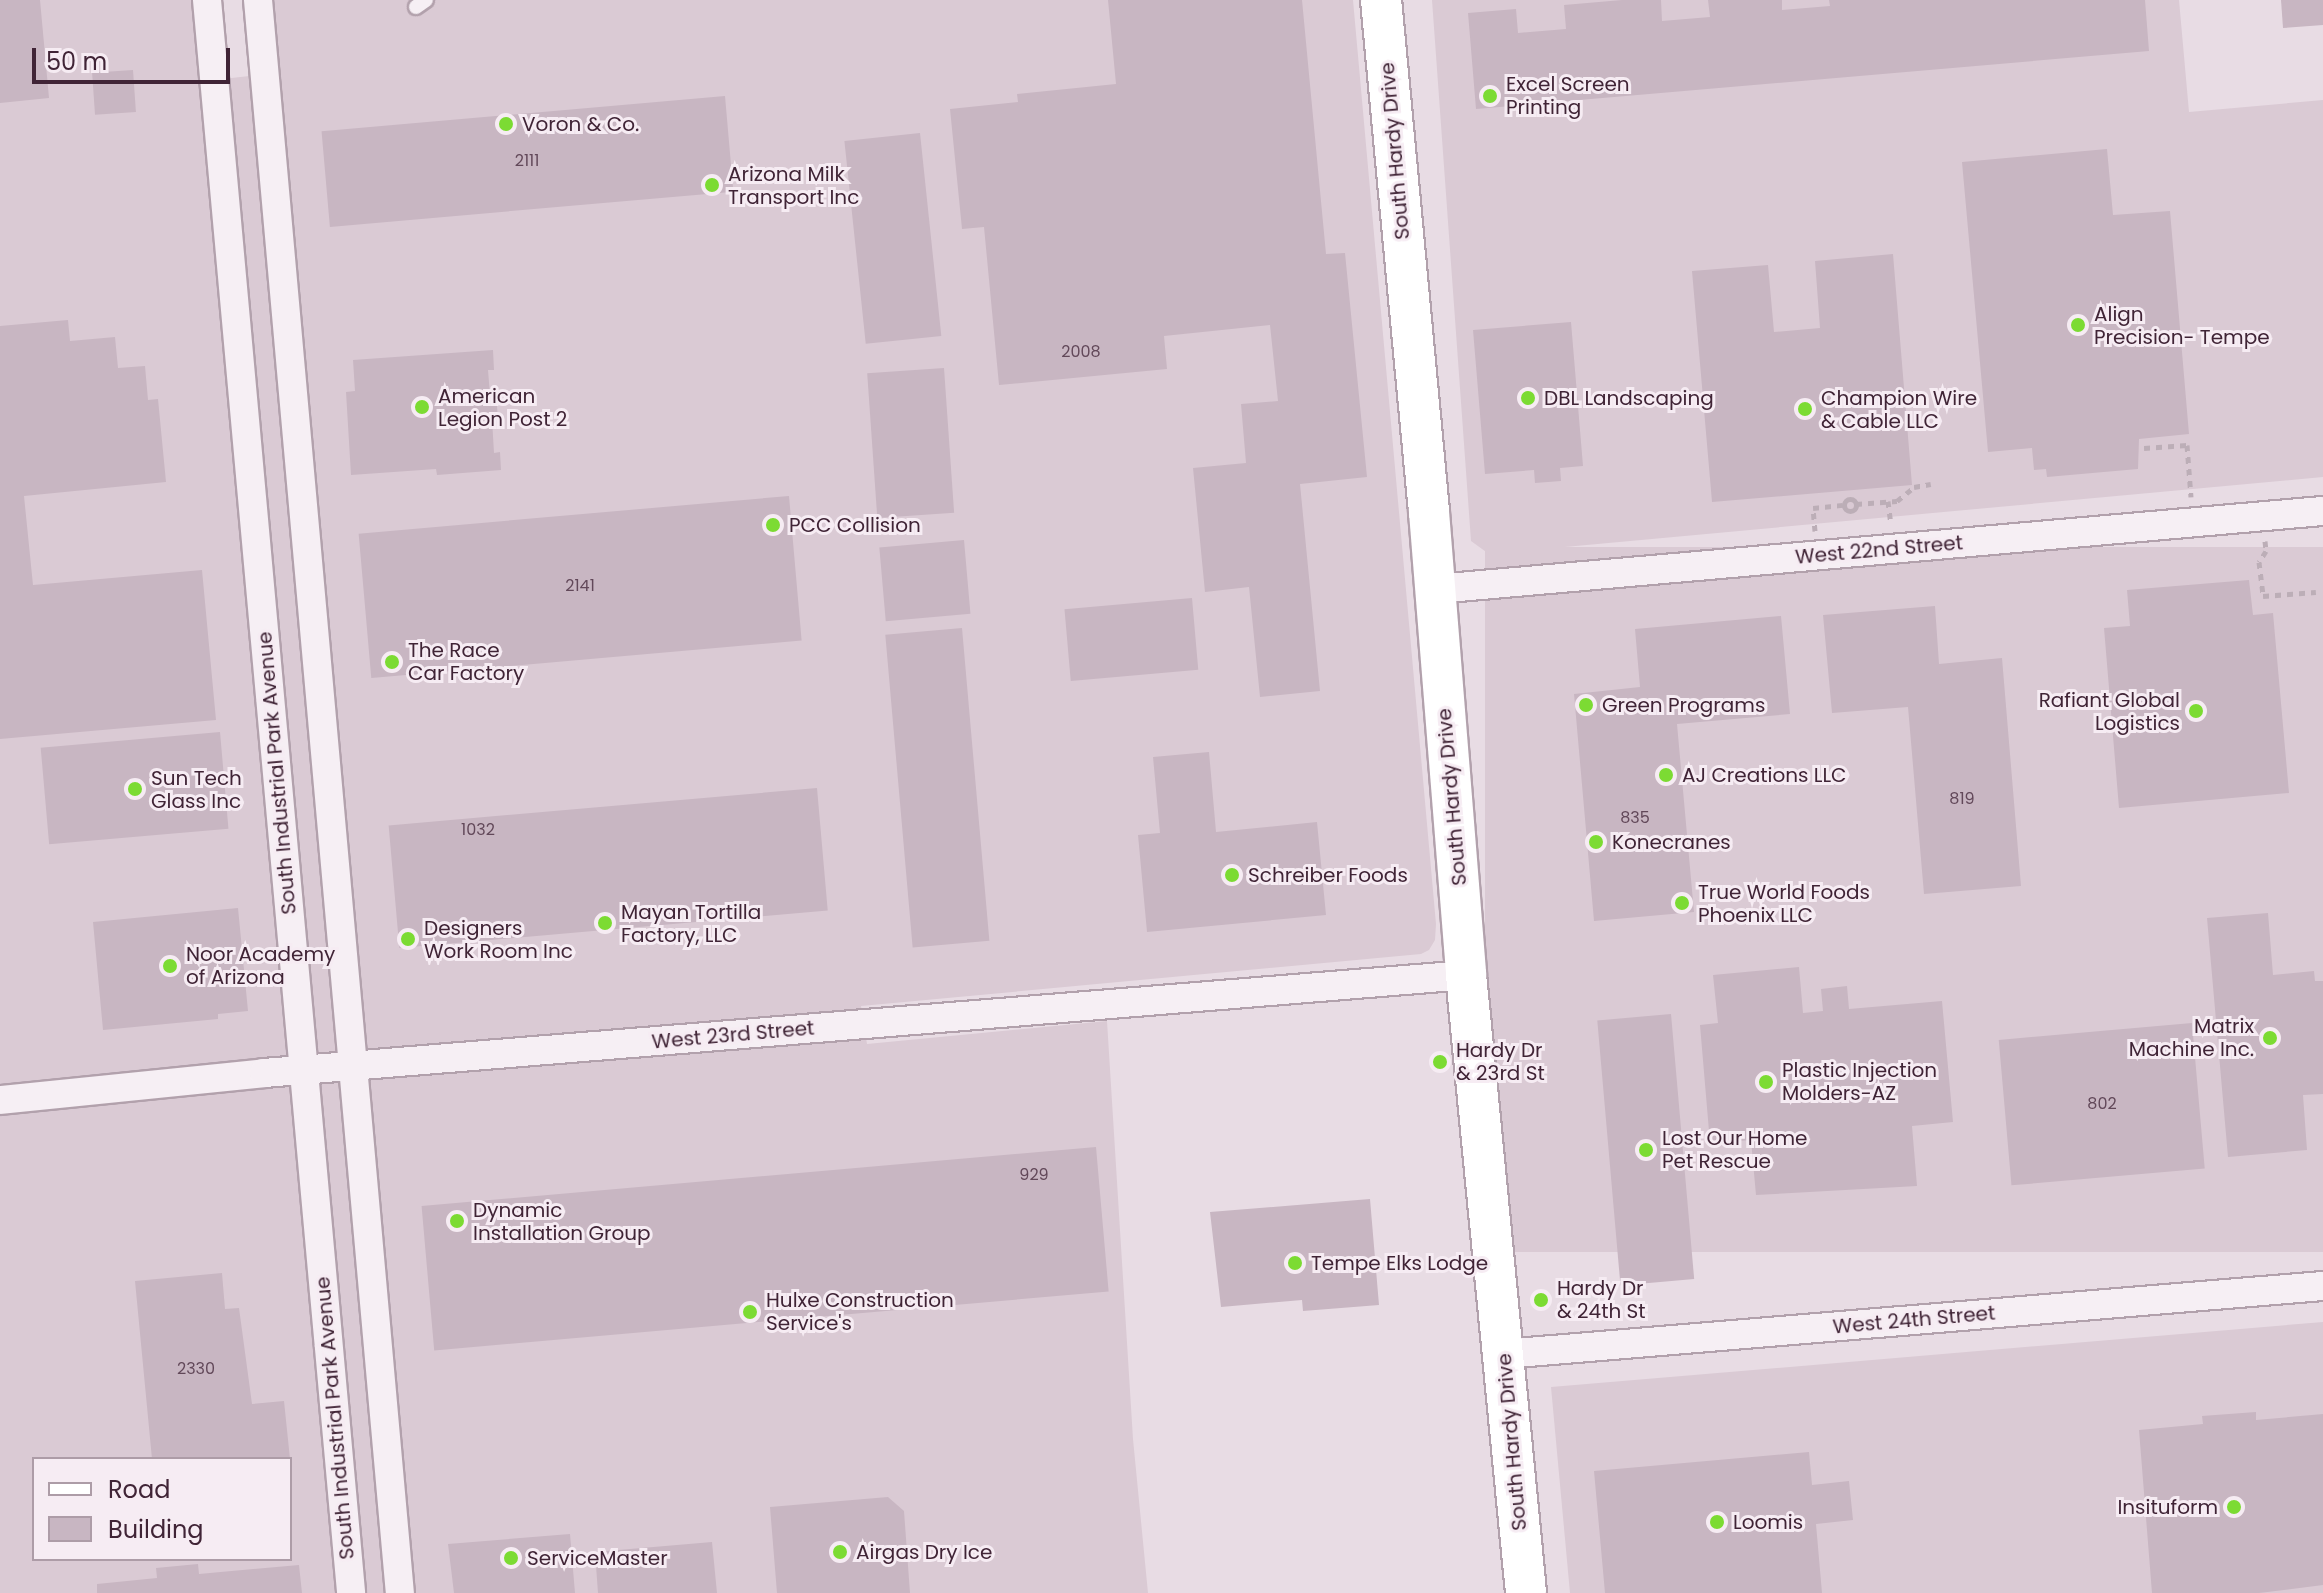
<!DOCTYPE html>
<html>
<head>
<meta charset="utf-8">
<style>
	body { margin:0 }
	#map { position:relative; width:2323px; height:1593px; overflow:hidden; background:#e8dce4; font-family:Poppins,sans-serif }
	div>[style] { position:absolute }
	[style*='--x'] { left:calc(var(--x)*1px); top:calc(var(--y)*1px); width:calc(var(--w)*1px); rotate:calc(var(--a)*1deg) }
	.built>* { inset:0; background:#dacad4; transform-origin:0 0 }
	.building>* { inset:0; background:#c8b6c2; transform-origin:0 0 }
	.path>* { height:5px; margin-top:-2.5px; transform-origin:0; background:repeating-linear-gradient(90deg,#bcaeb7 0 6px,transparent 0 12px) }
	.path>.ring { margin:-2.5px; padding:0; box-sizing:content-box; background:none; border:5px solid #bcaeb7; border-radius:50% }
	.roads { filter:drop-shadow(2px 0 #b2a1ac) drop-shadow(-2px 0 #b2a1ac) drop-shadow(0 2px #b2a1ac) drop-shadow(0 -2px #b2a1ac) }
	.lane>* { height:14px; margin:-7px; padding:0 7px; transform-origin:7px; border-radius:7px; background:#f6eff4 }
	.street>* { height:28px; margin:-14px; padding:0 14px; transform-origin:14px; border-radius:14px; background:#f6eff4 }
	.secondary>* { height:40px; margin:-20px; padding:0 20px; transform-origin:20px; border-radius:20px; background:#fff }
	.dots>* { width:22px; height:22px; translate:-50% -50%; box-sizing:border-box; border:4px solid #f6ecf3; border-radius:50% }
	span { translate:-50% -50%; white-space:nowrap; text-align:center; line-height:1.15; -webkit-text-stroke:6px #f6ecf3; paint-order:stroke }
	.number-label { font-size:16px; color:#624859 }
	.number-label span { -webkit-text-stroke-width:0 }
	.poi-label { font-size:20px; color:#402436 }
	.left { translate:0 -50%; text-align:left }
	.right { translate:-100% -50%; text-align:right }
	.street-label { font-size:20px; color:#402436 }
	.legend { position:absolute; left:32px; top:1457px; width:260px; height:104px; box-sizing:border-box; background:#f6ecf3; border:2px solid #ad9ca7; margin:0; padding:10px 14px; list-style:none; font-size:24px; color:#402436 }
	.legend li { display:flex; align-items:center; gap:16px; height:40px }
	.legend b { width:40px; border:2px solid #ad9ca7 }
	.scale { position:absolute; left:32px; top:48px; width:198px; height:36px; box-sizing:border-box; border:4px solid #402436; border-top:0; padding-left:10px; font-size:24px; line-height:28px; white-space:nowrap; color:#402436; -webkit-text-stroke:6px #f6ecf3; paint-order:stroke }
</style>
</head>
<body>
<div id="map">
	<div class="built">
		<div style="clip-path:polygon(evenodd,0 0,197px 0,205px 81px,277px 73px,271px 0,1353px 0,1436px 924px,1435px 940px,1429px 950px,1421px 954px,861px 1006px,867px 1044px,1107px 1021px,1133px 1439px,1148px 1593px,0 1593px,0 0,34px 1459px,290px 1459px,290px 1559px,34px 1559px,34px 1459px)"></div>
		<div style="clip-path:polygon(1432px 0,2179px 0,2189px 112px,2323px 100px,2323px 477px,1489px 554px,1471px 541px)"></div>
		<div style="left:2323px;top:547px;width:705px;height:838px;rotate:90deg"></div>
		<div style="clip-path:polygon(2323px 1322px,2323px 1593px,1570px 1593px,1551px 1387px)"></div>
	</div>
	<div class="building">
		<div style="clip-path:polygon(0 0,40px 0,49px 98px,0 103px)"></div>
		<div style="clip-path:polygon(1108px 0,1302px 0,1326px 254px,1345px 253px,1367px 477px,1300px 484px,1320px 691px,1260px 697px,1249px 587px,1205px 592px,1193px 468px,1246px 463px,1241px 404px,1278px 401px,1270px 325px,1164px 336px,1167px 369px,999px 385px,984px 227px,962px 229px,950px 109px,1018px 102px,1017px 94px,1116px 84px)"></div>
		<div style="clip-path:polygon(1622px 0,1661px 0,1662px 21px,1710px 17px,1708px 0,1782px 0,1782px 10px,1830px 6px,1829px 0,2145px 0,2149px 51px,1476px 109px,1468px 13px,1516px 9px,1518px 33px,1566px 29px,1564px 5px)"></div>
		<div style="clip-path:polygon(2281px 0,2323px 0,2323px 25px,2283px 28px)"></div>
		<div style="left:133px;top:70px;width:42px;height:41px;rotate:86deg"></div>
		<div style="left:725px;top:96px;width:96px;height:405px;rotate:85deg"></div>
		<div style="left:920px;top:133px;width:204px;height:76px;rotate:84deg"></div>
		<div style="clip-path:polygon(2107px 149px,2113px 215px,2170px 211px,2189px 434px,2139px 439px,2138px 469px,2047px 477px,2046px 469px,2034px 470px,2032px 448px,1988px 452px,1962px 162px)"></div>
		<div style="clip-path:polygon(1893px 254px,1912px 485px,1712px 502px,1692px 271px,1768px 265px,1774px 332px,1820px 328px,1815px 261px)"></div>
		<div style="clip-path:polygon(68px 320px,70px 341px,115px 337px,118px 368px,145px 366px,148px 400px,158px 399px,166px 482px,24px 496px,33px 585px,202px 570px,216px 720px,0 739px,0 326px)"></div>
		<div style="clip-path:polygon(1571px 322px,1583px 466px,1560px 468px,1561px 481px,1535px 483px,1534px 470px,1485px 474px,1473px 330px)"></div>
		<div style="clip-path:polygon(493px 350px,494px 370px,488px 370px,490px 395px,496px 394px,498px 419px,492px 419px,494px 453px,500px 452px,501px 470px,437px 475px,436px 469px,351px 475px,346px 392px,355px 391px,353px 360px)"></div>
		<div style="left:944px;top:368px;width:145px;height:77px;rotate:86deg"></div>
		<div style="left:789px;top:496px;width:145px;height:432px;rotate:85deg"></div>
		<div style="left:964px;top:540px;width:74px;height:85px;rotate:85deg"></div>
		<div style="clip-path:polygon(2249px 580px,2253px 615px,2273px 613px,2289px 793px,2119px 808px,2104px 628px,2130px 626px,2127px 590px)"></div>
		<div style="left:1192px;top:598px;width:72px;height:128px;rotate:85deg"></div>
		<div style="clip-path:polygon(1935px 606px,1939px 664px,2002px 658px,2021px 886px,1924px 894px,1908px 707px,1832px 713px,1823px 615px)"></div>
		<div style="clip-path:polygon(1781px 616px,1790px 714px,1677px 724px,1694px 912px,1594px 921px,1574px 694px,1640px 687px,1635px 629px)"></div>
		<div style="left:962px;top:628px;width:314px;height:77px;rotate:85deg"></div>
		<div style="left:220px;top:732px;width:97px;height:180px;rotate:85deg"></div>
		<div style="clip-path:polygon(1209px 752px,1216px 832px,1317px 822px,1326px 915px,1147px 932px,1138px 835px,1160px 833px,1153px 757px)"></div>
		<div style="left:817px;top:788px;width:123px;height:430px;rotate:85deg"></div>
		<div style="clip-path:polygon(238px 908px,248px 1011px,218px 1014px,218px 1019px,103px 1030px,93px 922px)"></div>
		<div style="clip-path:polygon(2268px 913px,2273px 975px,2314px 971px,2315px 981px,2323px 981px,2323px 1094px,2303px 1095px,2307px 1150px,2228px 1157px,2207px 918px)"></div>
		<div style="clip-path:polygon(1799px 967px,1803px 1013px,1823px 1011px,1821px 989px,1847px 986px,1849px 1009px,1942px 1001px,1953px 1122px,1912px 1126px,1917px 1186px,1756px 1195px,1751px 1140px,1710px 1143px,1700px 1025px,1718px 1023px,1713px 975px)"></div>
		<div style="left:1671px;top:1014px;width:266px;height:74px;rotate:85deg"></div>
		<div style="left:2192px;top:1023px;width:146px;height:194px;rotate:85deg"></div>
		<div style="left:1096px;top:1147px;width:145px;height:677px;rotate:85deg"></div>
		<div style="clip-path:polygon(1370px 1199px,1379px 1305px,1303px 1311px,1302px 1300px,1221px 1307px,1210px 1212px)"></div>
		<div style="clip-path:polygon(222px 1273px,225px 1309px,239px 1308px,252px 1404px,284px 1401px,290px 1459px,152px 1459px,135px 1281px)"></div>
		<div style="clip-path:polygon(2256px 1412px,2256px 1420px,2323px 1414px,2323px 1585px,2259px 1593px,2152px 1593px,2139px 1430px,2203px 1424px,2202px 1416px)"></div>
		<div style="clip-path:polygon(1809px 1452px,1812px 1485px,1849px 1481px,1853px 1520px,1816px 1524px,1822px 1593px,1605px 1593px,1594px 1471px)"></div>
		<div style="clip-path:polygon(888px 1497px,904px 1511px,910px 1593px,777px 1593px,770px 1507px)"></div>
		<div style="clip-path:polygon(570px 1534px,575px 1593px,454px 1593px,448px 1544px)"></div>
		<div style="clip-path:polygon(712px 1542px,717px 1593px,598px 1593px,595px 1552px)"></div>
		<div style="clip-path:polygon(198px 1564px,199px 1574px,299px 1565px,302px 1593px,97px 1593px,97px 1584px,157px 1578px,156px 1568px)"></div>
	</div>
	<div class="path">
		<div style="--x:2144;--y:448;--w:43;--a:-4"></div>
		<div style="--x:2187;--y:445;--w:52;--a:85.6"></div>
		<div class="ring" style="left:1844px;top:499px;width:7px;height:7px"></div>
		<div style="--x:1888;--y:501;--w:23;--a:83"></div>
		<div style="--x:1856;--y:504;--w:41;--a:-4.2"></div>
		<div style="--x:1897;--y:501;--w:22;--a:-39"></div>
		<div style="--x:1914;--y:487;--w:17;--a:-10"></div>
		<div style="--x:1815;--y:531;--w:23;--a:-95"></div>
		<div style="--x:1813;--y:508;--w:30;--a:-6"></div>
		<div style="--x:2265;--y:541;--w:10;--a:84"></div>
		<div style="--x:2266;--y:551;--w:13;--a:122"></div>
		<div style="--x:2259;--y:562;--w:34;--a:83"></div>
		<div style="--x:2263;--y:596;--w:53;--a:-4.3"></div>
	</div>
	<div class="roads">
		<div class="lane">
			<div style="--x:416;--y:7;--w:12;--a:-35"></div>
		</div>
		<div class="street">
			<div style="--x:207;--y:0;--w:1599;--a:84.83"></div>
			<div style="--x:258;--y:0;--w:1599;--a:84.91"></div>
			<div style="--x:1436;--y:589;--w:890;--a:-5.03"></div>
			<div style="--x:0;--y:1100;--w:265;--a:-5.8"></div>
			<div style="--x:264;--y:1073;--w:1206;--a:-4.66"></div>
			<div style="--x:1504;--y:1354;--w:822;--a:-4.75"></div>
		</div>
		<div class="secondary">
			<div style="--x:1381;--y:0;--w:514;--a:84.64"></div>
			<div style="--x:1429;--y:512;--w:464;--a:85.4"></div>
			<div style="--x:1466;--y:975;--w:621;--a:84.45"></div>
		</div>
	</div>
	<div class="dots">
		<div style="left:1490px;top:96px;background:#7cdb33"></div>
		<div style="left:506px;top:124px;background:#7cdb33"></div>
		<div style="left:712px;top:185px;background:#7cdb33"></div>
		<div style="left:2078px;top:325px;background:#7cdb33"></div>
		<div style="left:1528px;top:398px;background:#7cdb33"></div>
		<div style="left:422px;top:407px;background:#7cdb33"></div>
		<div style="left:1805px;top:409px;background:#7cdb33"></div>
		<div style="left:773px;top:525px;background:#7cdb33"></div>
		<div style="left:392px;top:662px;background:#7cdb33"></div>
		<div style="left:1586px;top:705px;background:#7cdb33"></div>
		<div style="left:2196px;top:711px;background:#7cdb33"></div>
		<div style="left:1666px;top:775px;background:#7cdb33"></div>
		<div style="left:135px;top:789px;background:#7cdb33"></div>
		<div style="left:1596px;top:842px;background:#7cdb33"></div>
		<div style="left:1232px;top:875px;background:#7cdb33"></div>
		<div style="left:1682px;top:903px;background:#7cdb33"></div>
		<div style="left:605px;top:923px;background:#7cdb33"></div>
		<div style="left:408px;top:939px;background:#7cdb33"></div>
		<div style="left:170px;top:966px;background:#7cdb33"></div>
		<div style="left:2270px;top:1038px;background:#7cdb33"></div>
		<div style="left:1440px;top:1062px;background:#7cdb33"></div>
		<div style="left:1766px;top:1082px;background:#7cdb33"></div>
		<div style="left:1646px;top:1150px;background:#7cdb33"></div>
		<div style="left:457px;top:1221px;background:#7cdb33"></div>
		<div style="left:1295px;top:1263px;background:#7cdb33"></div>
		<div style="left:1541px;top:1300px;background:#7cdb33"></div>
		<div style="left:750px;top:1312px;background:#7cdb33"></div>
		<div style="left:2234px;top:1507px;background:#7cdb33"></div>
		<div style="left:1717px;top:1522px;background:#7cdb33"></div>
		<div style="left:840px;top:1552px;background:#7cdb33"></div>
		<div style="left:511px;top:1558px;background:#7cdb33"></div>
	</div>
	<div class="number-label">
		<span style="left:527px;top:161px">2111</span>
		<span style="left:1081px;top:352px">2008</span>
		<span style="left:580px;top:586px">2141</span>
		<span style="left:1962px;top:799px">819</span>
		<span style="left:1635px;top:818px">835</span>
		<span style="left:478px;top:830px">1032</span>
		<span style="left:2102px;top:1104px">802</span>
		<span style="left:1034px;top:1175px">929</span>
		<span style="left:196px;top:1369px">2330</span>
	</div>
	<div class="poi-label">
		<span class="left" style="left:1506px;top:96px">Excel Screen<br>Printing</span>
		<span class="left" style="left:522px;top:124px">Voron &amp; Co.</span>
		<span class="left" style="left:728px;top:186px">Arizona Milk<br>Transport Inc</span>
		<span class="left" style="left:2094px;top:326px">Align<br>Precision- Tempe</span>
		<span class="left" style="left:438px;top:408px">American<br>Legion Post 2</span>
		<span class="left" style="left:1544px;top:398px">DBL Landscaping</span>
		<span class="left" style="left:1821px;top:410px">Champion Wire<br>&amp; Cable LLC</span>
		<span class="left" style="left:789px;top:525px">PCC Collision</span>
		<span class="left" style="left:408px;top:662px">The Race<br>Car Factory</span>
		<span class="right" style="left:2180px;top:712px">Rafiant Global<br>Logistics</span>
		<span class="left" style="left:1602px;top:705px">Green Programs</span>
		<span class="left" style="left:1682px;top:775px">AJ Creations LLC</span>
		<span class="left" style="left:151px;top:790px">Sun Tech<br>Glass Inc</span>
		<span class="left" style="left:1612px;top:842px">Konecranes</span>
		<span class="left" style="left:1248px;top:875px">Schreiber Foods</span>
		<span class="left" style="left:1698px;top:904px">True World Foods<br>Phoenix LLC</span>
		<span class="left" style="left:621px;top:924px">Mayan Tortilla<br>Factory, LLC</span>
		<span class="left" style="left:424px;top:940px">Designers<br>Work Room Inc</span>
		<span class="left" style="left:186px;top:966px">Noor Academy<br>of Arizona</span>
		<span class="right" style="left:2254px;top:1038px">Matrix<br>Machine Inc.</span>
		<span class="left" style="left:1456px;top:1062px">Hardy Dr<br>&amp; 23rd St</span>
		<span class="left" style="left:1782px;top:1082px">Plastic Injection<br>Molders-AZ</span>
		<span class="left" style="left:1662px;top:1150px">Lost Our Home<br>Pet Rescue</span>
		<span class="left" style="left:473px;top:1222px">Dynamic<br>Installation Group</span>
		<span class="left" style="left:1311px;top:1263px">Tempe Elks Lodge</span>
		<span class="left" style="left:1557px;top:1300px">Hardy Dr<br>&amp; 24th St</span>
		<span class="left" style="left:766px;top:1312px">Hulxe Construction<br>Service's</span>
		<span class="right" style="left:2218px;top:1507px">Insituform</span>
		<span class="left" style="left:1733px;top:1522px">Loomis</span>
		<span class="left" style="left:856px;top:1552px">Airgas Dry Ice</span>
		<span class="left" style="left:527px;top:1558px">ServiceMaster</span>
	</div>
	<div class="street-label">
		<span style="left:1395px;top:151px;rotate:-95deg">South Hardy Drive</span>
		<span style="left:1879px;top:550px;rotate:-5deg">West 22nd Street</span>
		<span style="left:277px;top:773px;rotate:-95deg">South Industrial Park Avenue</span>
		<span style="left:1452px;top:797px;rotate:-95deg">South Hardy Drive</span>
		<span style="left:733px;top:1035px;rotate:-5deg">West 23rd Street</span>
		<span style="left:1914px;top:1320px;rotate:-5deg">West 24th Street</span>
		<span style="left:335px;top:1418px;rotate:-95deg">South Industrial Park Avenue</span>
		<span style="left:1512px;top:1442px;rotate:-95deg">South Hardy Drive</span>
	</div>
	<ul class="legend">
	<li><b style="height:10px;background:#fff"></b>Road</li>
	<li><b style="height:22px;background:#c8b6c2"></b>Building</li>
	</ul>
	<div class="scale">50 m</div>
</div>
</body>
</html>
